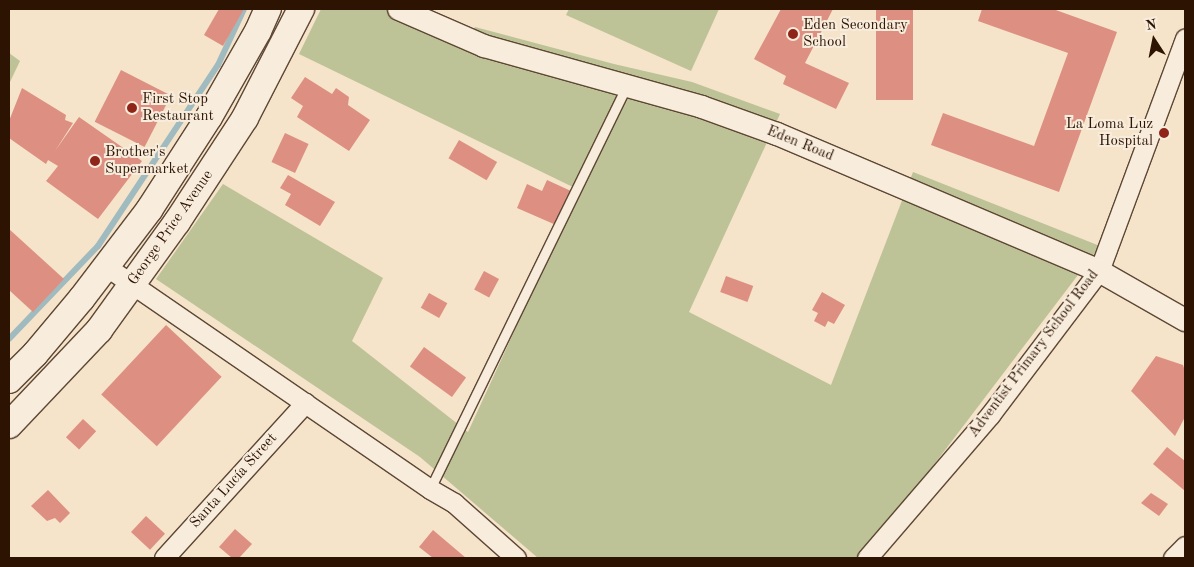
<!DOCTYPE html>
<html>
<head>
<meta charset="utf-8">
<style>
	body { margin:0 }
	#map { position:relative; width:1194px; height:567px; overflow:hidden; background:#f5e3ca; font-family:"Old Standard TT",serif }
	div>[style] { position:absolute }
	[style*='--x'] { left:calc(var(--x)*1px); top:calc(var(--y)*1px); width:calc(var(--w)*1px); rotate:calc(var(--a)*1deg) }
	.green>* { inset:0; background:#bdc396 }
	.stream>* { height:6px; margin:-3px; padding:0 3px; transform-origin:3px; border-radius:3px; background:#a0bbc0 }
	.building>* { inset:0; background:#dd9081; transform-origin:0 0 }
	.roads { filter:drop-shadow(1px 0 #5e4734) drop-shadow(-1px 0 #5e4734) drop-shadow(0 1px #5e4734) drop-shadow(0 -1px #5e4734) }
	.service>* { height:9px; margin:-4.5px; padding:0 4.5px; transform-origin:4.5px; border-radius:4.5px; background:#f8eddd }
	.minor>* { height:19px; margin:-9.5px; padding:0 9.5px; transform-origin:9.5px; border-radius:9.5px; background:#f8eddd }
	.tertiary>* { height:22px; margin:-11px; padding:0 11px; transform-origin:11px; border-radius:11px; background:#f8eddd }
	.secondary>* { height:26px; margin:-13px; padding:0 13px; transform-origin:13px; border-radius:13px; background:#f8eddd }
	.dots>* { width:14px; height:14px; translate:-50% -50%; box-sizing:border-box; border:2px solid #f8eddd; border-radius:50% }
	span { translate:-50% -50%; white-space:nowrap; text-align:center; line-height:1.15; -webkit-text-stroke:4px #f8eddd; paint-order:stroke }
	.poi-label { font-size:15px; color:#2c1302 }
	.left { translate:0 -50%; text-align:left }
	.right { translate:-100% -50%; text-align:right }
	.street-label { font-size:15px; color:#2c1302 }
	.frame { position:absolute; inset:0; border:10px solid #2c1302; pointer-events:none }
	.north { position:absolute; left:1129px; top:15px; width:50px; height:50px; -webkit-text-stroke:4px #f8eddd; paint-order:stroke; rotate:349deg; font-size:14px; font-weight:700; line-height:20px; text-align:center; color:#2c1302 }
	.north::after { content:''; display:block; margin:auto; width:18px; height:22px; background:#2c1302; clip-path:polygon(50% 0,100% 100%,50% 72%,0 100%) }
</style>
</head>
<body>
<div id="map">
	<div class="green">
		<div style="clip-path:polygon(321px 9px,398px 9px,467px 41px,475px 27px,614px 64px,692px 82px,780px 114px,689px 312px,831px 385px,913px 172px,1100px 246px,863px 558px,538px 558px,420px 457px,156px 279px,223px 184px,383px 278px,352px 341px,468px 432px,579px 190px,299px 54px)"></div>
		<div style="clip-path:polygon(569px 9px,719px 9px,691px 71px,566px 15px)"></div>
		<div style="clip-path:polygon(9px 53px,20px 61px,9px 84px)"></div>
	</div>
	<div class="stream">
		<div style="--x:9;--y:339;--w:129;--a:-46.3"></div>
		<div style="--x:98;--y:246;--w:217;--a:-56.5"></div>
		<div style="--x:218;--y:65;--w:62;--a:-65.1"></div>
	</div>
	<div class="building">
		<div style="clip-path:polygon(219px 9px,244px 9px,223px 46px,204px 35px)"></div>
		<div style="clip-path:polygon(781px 9px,833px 9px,805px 63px,849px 83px,836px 109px,783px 84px,786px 76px,754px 59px)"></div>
		<div style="left:876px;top:9px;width:37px;height:91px"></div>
		<div style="clip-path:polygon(982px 9px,1053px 9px,1117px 32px,1059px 192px,931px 145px,943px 113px,1034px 146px,1068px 53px,978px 21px)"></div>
		<div style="left:121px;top:70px;width:56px;height:58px;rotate:27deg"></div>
		<div style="clip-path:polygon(305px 77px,332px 94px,336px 88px,349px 97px,348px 105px,370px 120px,349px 151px,297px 117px,303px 106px,291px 98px)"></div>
		<div style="clip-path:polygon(22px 88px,66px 115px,65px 120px,73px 123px,55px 151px,79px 117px,142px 161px,98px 219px,46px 181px,58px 166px,48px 160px,46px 164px,9px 138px,9px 121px)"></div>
		<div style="left:285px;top:133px;width:26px;height:32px;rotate:25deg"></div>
		<div style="left:459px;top:140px;width:44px;height:21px;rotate:30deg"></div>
		<div style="clip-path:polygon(288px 175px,335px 202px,320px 226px,285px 205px,291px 194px,280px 188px)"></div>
		<div style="clip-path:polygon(547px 180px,571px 191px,556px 225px,517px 208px,527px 184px,542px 191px)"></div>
		<div style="clip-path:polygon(9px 229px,64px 279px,33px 312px,9px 290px)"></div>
		<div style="left:484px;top:271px;width:17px;height:21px;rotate:28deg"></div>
		<div style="left:726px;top:276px;width:29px;height:17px;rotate:20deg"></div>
		<div style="clip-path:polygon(822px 292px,845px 305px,834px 324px,828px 321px,825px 327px,814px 321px,818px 313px,812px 310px)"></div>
		<div style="left:429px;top:293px;width:21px;height:17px;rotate:29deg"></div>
		<div style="left:166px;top:325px;width:76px;height:95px;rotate:43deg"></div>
		<div style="left:424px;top:347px;width:52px;height:24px;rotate:36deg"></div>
		<div style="clip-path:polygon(1156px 356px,1183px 365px,1185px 371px,1185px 417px,1175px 436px,1131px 391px)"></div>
		<div style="left:83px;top:419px;width:18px;height:25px;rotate:43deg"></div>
		<div style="clip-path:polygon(1167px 447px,1185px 461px,1185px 491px,1153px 464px)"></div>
		<div style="clip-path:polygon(48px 490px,70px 513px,60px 523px,55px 518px,47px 521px,31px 506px)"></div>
		<div style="clip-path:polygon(1151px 493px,1168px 504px,1159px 516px,1141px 503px)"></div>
		<div style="left:146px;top:516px;width:26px;height:22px;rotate:43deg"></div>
		<div style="clip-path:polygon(235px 529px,252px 544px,239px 558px,232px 558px,219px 547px)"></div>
		<div style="clip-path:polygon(433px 530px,466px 558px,433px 558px,419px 547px)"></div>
	</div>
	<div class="roads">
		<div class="service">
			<div style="--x:430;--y:489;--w:447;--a:-64"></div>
		</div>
		<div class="minor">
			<div style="--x:107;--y:267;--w:392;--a:34.5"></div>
			<div style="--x:430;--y:489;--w:28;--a:30"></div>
			<div style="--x:454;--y:503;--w:83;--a:41.6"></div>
			<div style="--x:164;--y:558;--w:210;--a:-47.7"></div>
			<div style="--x:867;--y:558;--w:189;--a:-49.3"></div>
			<div style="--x:990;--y:415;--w:181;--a:-52.9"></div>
			<div style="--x:1099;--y:271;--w:248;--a:-69.7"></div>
			<div style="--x:1173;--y:558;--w:17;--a:-45"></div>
		</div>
		<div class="tertiary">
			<div style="--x:399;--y:9;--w:93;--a:23.5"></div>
			<div style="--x:484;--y:46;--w:226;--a:15.6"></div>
			<div style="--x:702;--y:107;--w:80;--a:19.8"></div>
			<div style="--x:777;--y:134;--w:350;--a:23"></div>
			<div style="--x:1099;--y:271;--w:99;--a:29.7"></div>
		</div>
		<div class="secondary">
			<div style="--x:9;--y:380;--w:37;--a:-45"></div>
			<div style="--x:35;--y:354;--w:73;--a:-50"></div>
			<div style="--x:82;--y:298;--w:111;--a:-52.7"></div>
			<div style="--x:149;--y:210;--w:111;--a:-57.2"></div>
			<div style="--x:209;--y:117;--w:99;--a:-60.3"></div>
			<div style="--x:258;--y:31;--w:24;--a:-66"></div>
			<div style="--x:9;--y:425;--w:131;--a:-46.5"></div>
			<div style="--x:99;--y:330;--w:133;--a:-54.2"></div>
			<div style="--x:177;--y:222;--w:124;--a:-56.8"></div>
			<div style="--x:245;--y:118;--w:123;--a:-62.8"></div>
		</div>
	</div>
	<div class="dots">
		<div style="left:793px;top:34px;background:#8f2418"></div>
		<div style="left:132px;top:108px;background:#8f2418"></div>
		<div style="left:1164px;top:133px;background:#8f2418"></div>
		<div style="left:95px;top:161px;background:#8f2418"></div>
	</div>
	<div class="poi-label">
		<span class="left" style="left:803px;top:34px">Eden Secondary<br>School</span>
		<span class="left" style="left:142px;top:108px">First Stop<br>Restaurant</span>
		<span class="right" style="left:1153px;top:133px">La Loma Luz<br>Hospital</span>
		<span class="left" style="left:105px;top:161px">Brother's<br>Supermarket</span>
	</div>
	<div class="street-label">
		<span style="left:800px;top:144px;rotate:22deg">Eden Road</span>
		<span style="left:171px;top:228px;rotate:-55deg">George Price Avenue</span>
		<span style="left:1034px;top:354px;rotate:-53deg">Adventist Primary School Road</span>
		<span style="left:234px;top:481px;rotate:-48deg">Santa Lucía Street</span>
	</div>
	<div class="frame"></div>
	<div class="north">N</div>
</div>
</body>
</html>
